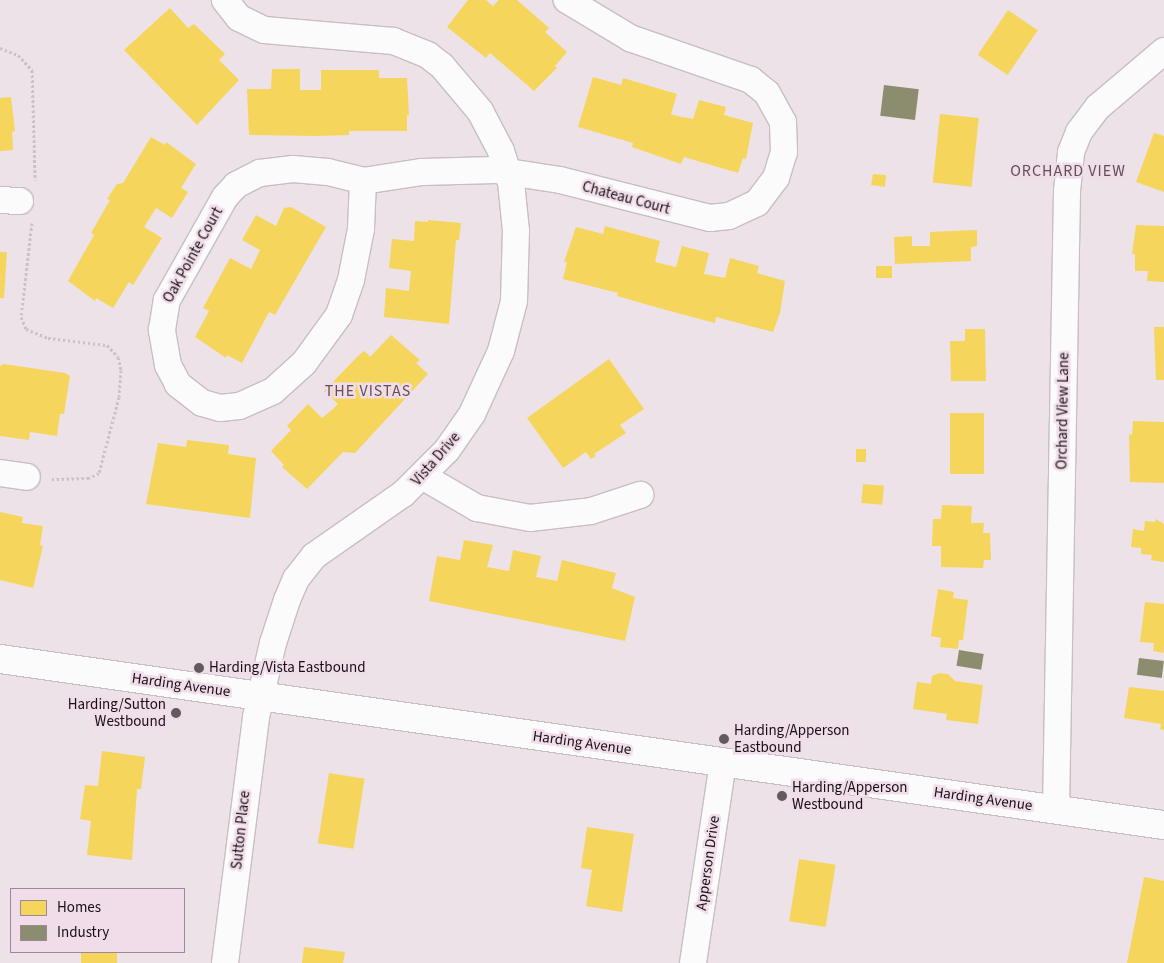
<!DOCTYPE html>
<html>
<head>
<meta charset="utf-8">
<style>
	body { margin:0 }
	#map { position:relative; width:1164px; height:963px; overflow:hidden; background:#ece2e8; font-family:"Source Sans 3",sans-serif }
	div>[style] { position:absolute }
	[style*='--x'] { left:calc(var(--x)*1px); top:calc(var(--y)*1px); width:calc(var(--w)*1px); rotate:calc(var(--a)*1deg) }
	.homes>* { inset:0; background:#f6d55c; transform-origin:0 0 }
	.industry>* { inset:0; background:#8c8c6e; transform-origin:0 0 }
	.path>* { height:3px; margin-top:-1.5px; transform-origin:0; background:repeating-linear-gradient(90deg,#c8c4c6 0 2.5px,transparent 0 5px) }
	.roads { filter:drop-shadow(1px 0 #c7bec3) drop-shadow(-1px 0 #c7bec3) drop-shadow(0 1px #c7bec3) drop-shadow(0 -1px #c7bec3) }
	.street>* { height:26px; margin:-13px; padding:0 13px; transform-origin:13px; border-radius:13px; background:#fcfbfc }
	.secondary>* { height:28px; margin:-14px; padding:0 14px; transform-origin:14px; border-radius:14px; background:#fcfbfc }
	.dots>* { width:14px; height:14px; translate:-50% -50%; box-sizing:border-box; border:2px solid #f1dde9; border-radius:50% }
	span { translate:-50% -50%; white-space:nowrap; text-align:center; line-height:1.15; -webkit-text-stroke:5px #f1dde9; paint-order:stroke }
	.street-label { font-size:15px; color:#161014 }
	.poi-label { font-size:15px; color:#161014 }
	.left { translate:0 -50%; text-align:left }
	.right { translate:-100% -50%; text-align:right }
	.neighbourhood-label { font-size:16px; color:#604f59; letter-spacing:1px }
	.legend { position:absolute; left:10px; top:888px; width:175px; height:65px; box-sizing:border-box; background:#f1dde9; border:1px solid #998b94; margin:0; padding:6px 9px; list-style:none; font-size:15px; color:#161014 }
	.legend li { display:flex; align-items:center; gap:10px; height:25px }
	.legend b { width:25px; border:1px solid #998b94 }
</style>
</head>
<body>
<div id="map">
	<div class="homes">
		<div style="clip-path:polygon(468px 0,486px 0,493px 6px,499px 0,517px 0,549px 28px,545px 32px,567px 52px,555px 66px,557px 68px,534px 91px,490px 53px,486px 58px,447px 27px)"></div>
		<div style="clip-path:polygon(170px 8px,188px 28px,194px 24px,225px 54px,219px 60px,239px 80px,197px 125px,124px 50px)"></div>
		<div style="left:1008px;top:10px;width:36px;height:54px;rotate:34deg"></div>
		<div style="clip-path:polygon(272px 69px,300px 69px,300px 90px,321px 90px,321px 70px,379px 70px,379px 78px,407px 78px,409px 115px,407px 115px,407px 131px,349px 131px,349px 135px,316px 136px,249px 135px,247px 89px,271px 89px)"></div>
		<div style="clip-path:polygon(593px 77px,621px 85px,623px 78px,677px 94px,671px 114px,677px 116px,693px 119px,699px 100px,726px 107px,724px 115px,753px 123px,746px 159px,743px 158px,738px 173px,684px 157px,681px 164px,632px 147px,633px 143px,578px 127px)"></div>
		<div style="clip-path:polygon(11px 97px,15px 131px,12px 132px,13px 150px,0 151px,0 98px)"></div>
		<div style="left:940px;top:114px;width:39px;height:69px;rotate:6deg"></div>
		<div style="clip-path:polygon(1154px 133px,1164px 136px,1164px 192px,1136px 182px)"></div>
		<div style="clip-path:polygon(151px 137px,165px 145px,166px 142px,196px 164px,181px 188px,188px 192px,172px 218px,156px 208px,144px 227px,162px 238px,133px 285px,129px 282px,113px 308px,96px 298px,95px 301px,68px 281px,94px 235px,91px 233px,110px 200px,107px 199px,117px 184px,123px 183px)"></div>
		<div style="clip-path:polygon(873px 174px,886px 175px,885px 187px,871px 185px)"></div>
		<div style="clip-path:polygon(291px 207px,326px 227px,275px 315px,269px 312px,242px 363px,227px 355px,226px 358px,195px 337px,209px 311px,203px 308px,230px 258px,251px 269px,260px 250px,242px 240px,256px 215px,276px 226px,284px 208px)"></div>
		<div style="clip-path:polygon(428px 220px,461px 223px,459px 240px,456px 240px,449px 324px,384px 317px,386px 288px,409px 291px,411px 271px,389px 268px,392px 239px,414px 241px,415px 221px,428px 222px)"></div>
		<div style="clip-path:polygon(1136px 225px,1164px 226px,1164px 282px,1147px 281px,1148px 271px,1135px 271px,1135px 254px,1132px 254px)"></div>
		<div style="clip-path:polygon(605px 226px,660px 241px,655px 262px,676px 267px,682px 246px,709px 253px,704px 274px,725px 278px,730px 258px,759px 266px,757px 273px,785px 281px,780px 313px,773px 332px,716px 317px,715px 323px,666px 310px,617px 296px,618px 293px,563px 279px,567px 262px,564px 262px,576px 227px,603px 234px)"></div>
		<div style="clip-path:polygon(977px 230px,977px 246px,971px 247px,971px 261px,895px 264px,894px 237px,912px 236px,912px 246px,930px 246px,930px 232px)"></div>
		<div style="clip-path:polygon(0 252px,7px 252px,4px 298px,0 298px)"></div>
		<div style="left:892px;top:266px;width:12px;height:16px;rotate:90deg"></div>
		<div style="clip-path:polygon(1154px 327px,1164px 327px,1164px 380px,1156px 380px)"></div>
		<div style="clip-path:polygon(965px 329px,985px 329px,986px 381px,951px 381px,950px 341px,965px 341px)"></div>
		<div style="clip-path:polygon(391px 335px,420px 360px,416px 363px,428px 374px,355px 453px,343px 452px,307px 489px,282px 467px,284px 465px,271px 451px,291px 430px,287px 426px,308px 404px,322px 418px,332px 410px,338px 404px,324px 391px,360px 354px,365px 351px,370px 357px)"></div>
		<div style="clip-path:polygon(609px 359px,644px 409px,620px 425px,626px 433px,594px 454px,596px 456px,591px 459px,586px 452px,563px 468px,527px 418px)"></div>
		<div style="clip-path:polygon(4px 364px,65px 373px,70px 376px,64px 414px,60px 414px,57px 436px,30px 432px,29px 440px,0 436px,0 366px)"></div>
		<div style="left:950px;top:413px;width:34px;height:61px"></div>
		<div style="clip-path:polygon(1133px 421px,1164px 422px,1164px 483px,1130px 482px,1129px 434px,1132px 435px)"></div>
		<div style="clip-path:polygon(187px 440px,229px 445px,228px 454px,256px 458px,250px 518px,146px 504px,158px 443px,186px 447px)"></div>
		<div style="left:856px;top:449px;width:10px;height:13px"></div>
		<div style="left:863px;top:484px;width:21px;height:19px;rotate:5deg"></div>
		<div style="clip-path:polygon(942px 505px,972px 506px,971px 523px,984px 523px,983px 533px,990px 533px,991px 560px,984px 560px,983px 568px,941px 567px,941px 546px,932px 546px,933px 519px,941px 519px)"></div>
		<div style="clip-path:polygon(0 512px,23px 517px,22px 523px,43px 526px,40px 545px,43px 546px,33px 588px,0 580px)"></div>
		<div style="clip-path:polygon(1156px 519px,1164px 524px,1164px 562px,1151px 560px,1152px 555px,1141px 554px,1141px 548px,1131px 547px,1133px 529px,1144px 531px,1145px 521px,1155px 522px)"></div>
		<div style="clip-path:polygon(464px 540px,493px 545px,487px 567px,509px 571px,513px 550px,541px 556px,536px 577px,557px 581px,562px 560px,616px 573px,612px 588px,635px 597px,625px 641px,429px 601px,437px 556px,460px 560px)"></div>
		<div style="clip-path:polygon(938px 589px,954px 592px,953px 598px,968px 600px,963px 640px,959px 640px,958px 649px,940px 647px,941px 638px,931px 636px)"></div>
		<div style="clip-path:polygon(1145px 602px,1164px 604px,1164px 653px,1153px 651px,1154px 643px,1140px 642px)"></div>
		<div style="clip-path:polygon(939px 673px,948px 674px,955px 681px,983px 685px,978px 724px,946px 720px,947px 714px,913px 709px,917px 682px,931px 684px,932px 676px)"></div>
		<div style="clip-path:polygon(1129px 687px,1164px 691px,1164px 730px,1160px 729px,1161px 724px,1124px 718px)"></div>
		<div style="clip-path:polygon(102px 751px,145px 757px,141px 789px,137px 789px,132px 860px,87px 855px,91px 821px,80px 819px,85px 785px,98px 786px)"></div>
		<div style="left:329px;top:773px;width:36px;height:71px;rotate:9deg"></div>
		<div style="clip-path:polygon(587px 827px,634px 834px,622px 912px,586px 906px,592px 870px,581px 868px)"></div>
		<div style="left:799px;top:859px;width:37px;height:63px;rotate:9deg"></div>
		<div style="clip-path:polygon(1144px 877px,1164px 881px,1164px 963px,1127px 963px)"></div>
		<div style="clip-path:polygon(304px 947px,345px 952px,343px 963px,302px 963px)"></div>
		<div style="left:81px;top:952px;width:36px;height:11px"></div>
	</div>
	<div class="industry">
		<div style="left:884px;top:85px;width:35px;height:31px;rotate:7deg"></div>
		<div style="left:959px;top:650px;width:25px;height:16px;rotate:9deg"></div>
		<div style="left:1139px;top:658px;width:25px;height:17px;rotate:7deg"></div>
	</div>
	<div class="path">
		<div style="--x:0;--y:48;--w:19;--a:21"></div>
		<div style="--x:18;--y:55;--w:21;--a:47"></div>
		<div style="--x:32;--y:70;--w:110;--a:88.4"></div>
		<div style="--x:32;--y:223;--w:95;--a:96.7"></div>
		<div style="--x:21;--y:317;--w:13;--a:67"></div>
		<div style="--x:26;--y:329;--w:24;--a:22"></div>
		<div style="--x:48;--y:338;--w:59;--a:6.8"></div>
		<div style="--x:107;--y:345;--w:16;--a:47"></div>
		<div style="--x:118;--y:357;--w:13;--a:77"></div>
		<div style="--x:121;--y:370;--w:27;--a:94"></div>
		<div style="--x:119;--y:397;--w:79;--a:104.7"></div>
		<div style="--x:99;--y:473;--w:11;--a:153"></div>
		<div style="--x:89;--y:478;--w:37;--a:178"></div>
	</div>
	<div class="roads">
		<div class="street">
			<div style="--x:293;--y:169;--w:35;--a:5"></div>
			<div style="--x:328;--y:172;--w:36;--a:14"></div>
			<div style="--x:363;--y:181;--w:48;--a:92.4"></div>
			<div style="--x:361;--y:229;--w:52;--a:101.1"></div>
			<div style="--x:351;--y:280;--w:37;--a:109"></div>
			<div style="--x:339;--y:315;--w:59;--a:126.1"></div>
			<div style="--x:304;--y:363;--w:42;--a:137.9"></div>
			<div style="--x:273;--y:391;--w:37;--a:156"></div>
			<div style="--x:239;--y:406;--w:19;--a:174"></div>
			<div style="--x:220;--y:408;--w:19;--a:-164"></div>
			<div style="--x:202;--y:403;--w:31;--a:-142"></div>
			<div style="--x:178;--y:384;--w:21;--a:-118"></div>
			<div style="--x:168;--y:365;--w:36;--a:-100"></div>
			<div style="--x:162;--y:330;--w:30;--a:-81"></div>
			<div style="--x:167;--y:300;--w:118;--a:-60.6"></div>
			<div style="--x:225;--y:197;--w:16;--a:-47"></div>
			<div style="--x:236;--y:185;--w:27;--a:-27"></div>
			<div style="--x:260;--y:173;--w:33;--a:-7"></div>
			<div style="--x:363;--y:181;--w:60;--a:-8.7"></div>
			<div style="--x:422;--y:172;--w:73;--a:-1.6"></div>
			<div style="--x:495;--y:170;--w:66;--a:8.7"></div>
			<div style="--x:560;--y:180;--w:155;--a:14.2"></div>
			<div style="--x:710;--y:218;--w:19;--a:-6"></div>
			<div style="--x:729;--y:216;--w:31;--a:-25"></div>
			<div style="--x:757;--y:203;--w:31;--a:-53"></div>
			<div style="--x:776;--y:178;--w:27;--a:-73"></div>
			<div style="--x:784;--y:152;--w:30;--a:-92"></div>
			<div style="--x:783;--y:122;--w:33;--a:-119"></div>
			<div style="--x:767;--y:93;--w:21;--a:-141"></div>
			<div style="--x:751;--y:80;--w:128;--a:-160.9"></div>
			<div style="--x:630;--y:38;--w:74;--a:-148.9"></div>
			<div style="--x:0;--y:200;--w:20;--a:3"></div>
			<div style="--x:0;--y:473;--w:27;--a:8"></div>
			<div style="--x:422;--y:476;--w:64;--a:30.2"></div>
			<div style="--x:477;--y:508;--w:54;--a:10.7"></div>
			<div style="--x:530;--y:518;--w:61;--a:-6.5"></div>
			<div style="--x:591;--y:511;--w:52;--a:-18.1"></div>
			<div style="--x:1056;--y:810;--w:619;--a:-88.98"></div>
			<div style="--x:1067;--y:191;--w:39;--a:-84"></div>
			<div style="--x:1071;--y:152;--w:22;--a:-68"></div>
			<div style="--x:1079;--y:132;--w:31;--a:-53"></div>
			<div style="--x:1098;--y:107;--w:87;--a:-40.3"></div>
			<div style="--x:225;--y:963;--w:248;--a:-82.8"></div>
			<div style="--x:256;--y:717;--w:76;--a:-77.1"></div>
			<div style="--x:273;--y:643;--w:45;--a:-72"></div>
			<div style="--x:287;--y:600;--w:23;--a:-67"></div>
			<div style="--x:296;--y:579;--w:29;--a:-52"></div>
			<div style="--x:314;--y:556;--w:108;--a:-34.9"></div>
			<div style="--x:403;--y:494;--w:62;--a:-45"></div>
			<div style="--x:447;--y:450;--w:44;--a:-55.2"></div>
			<div style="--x:472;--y:414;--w:69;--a:-65.3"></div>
			<div style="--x:501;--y:351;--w:52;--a:-75.4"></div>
			<div style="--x:514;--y:301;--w:70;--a:-88.4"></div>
			<div style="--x:516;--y:231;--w:49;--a:-95.8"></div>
			<div style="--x:511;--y:182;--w:33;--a:-108"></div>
			<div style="--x:501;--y:151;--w:45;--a:-117.7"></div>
			<div style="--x:480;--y:111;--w:59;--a:-130.2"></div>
			<div style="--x:442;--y:66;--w:18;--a:-142"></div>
			<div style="--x:428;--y:55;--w:38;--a:-158"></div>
			<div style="--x:393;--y:41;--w:129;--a:-175.1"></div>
			<div style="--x:264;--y:30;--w:28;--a:-154"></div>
			<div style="--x:239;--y:18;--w:23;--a:-128"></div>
			<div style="--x:693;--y:963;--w:202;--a:-81.5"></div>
		</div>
		<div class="secondary">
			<div style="--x:0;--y:659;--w:1176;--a:8.12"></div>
		</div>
	</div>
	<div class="dots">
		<div style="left:199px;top:668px;background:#615a5e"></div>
		<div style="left:176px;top:713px;background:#615a5e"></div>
		<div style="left:724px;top:739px;background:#615a5e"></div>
		<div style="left:782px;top:796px;background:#615a5e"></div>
	</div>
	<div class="street-label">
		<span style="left:626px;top:198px;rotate:15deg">Chateau Court</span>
		<span style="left:193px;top:255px;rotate:-61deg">Oak Pointe Court</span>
		<span style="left:1063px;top:411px;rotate:-89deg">Orchard View Lane</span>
		<span style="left:436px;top:459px;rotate:-49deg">Vista Drive</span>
		<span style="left:181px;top:685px;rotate:8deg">Harding Avenue</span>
		<span style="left:582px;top:743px;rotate:8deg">Harding Avenue</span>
		<span style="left:983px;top:799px;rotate:8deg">Harding Avenue</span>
		<span style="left:241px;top:830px;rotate:-84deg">Sutton Place</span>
		<span style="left:708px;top:863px;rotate:-82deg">Apperson Drive</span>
	</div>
	<div class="poi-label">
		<span class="left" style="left:209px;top:668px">Harding/Vista Eastbound</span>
		<span class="right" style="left:166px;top:713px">Harding/Sutton<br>Westbound</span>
		<span class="left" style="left:734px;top:739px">Harding/Apperson<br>Eastbound</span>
		<span class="left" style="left:792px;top:796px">Harding/Apperson<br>Westbound</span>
	</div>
	<div class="neighbourhood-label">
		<span style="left:1068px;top:171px">ORCHARD VIEW</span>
		<span style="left:368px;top:391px">THE VISTAS</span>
	</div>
	<ul class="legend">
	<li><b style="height:14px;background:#f6d55c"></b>Homes</li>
	<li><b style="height:14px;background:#8c8c6e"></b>Industry</li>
	</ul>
</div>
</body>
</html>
